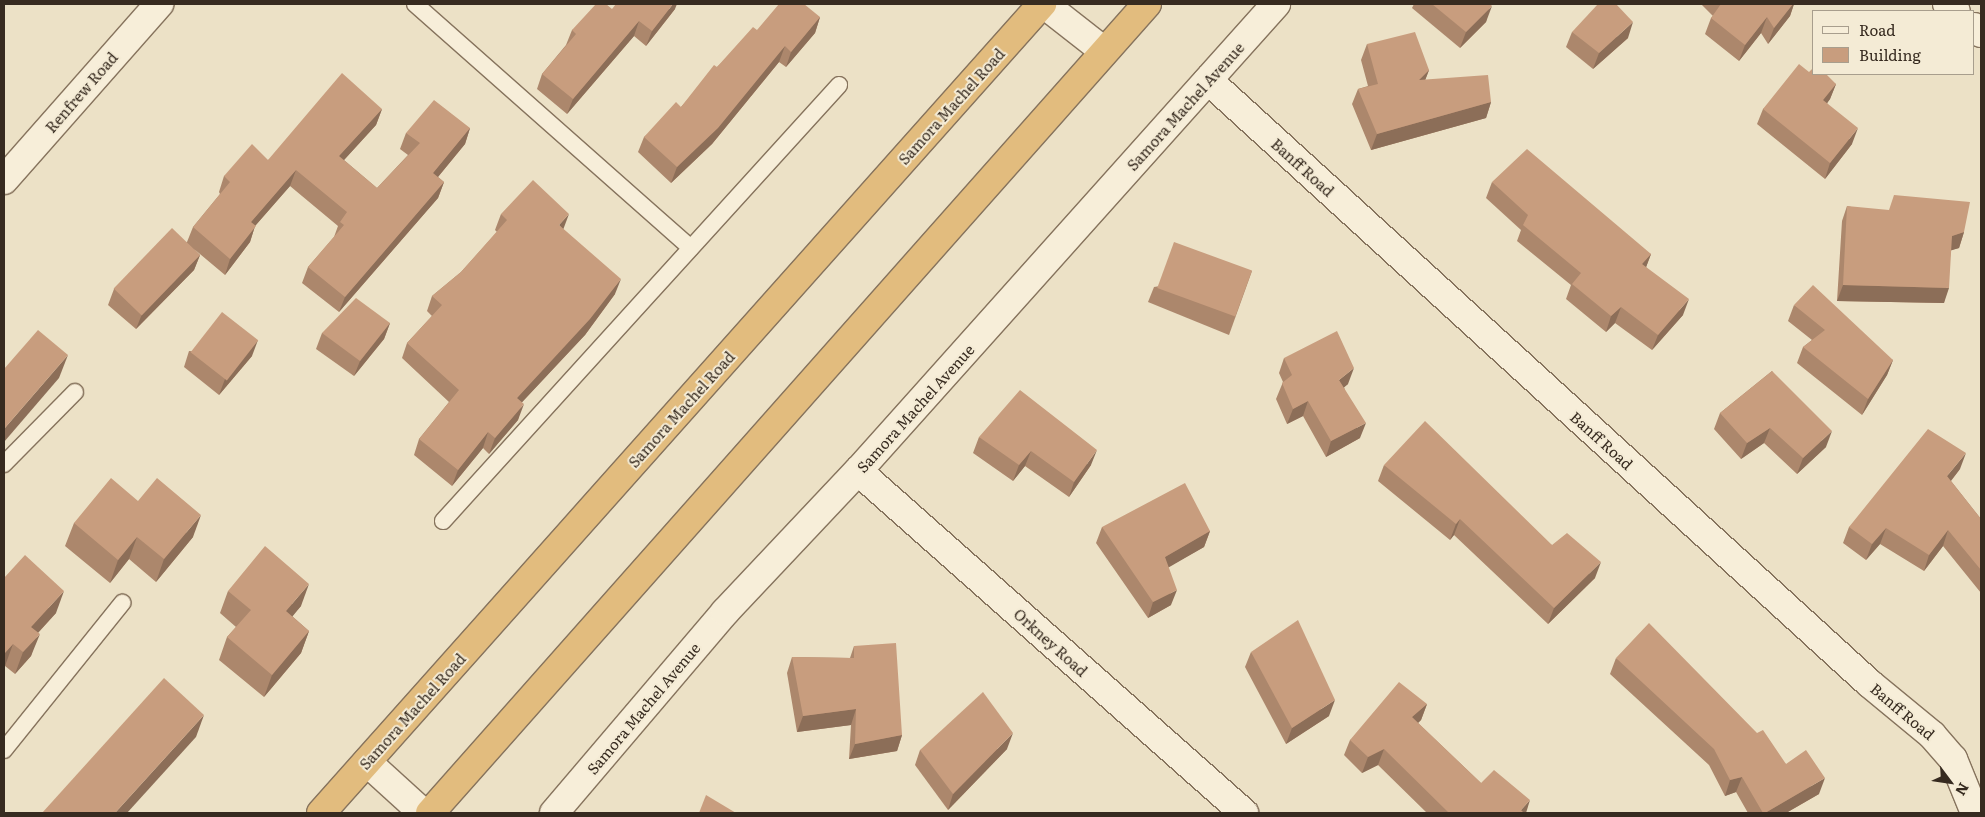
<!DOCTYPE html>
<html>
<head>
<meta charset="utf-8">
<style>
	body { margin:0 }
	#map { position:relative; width:1985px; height:817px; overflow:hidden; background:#ece1c6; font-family:Literata,serif }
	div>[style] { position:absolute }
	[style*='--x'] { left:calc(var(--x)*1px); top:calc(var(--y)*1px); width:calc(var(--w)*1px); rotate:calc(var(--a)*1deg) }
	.roads { filter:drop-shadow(1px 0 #86735d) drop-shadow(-1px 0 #86735d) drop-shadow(0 1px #86735d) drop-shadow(0 -1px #86735d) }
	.service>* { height:16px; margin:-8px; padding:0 8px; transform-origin:8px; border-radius:8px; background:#f7eed9 }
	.minor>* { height:28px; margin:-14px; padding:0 14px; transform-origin:14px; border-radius:14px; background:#f7eed9 }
	.trunk>* { height:28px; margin:-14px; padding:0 14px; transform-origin:14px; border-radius:14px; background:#e2bc7e }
	.wall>* { inset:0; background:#ac876c }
	.shaded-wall>* { inset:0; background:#8c6e58 }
	.building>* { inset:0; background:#c89d7e; transform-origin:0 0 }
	span { translate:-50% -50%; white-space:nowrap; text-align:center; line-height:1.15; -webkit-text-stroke:4px #f4ebd5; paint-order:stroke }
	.street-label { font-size:15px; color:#372b20 }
	.frame { position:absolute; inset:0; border:5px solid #372b20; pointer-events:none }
	.legend { position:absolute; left:1812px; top:10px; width:162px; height:65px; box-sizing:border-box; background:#f4ebd5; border:1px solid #a89e8d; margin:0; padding:6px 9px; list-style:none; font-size:15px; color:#372b20 }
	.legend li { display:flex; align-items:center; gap:10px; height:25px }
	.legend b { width:25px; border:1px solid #a89e8d }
	.north { position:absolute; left:1925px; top:757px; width:50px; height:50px; -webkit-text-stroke:4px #f4ebd5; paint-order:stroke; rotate:121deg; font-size:14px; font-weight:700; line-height:20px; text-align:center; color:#372b20 }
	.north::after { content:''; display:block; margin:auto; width:18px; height:22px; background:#372b20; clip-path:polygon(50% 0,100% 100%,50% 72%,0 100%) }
</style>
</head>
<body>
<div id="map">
	<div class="roads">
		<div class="service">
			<div style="--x:415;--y:4;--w:368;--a:41.5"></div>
			<div style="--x:4;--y:464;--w:101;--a:-45.4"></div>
			<div style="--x:443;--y:521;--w:589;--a:-47.75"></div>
			<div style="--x:4;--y:750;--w:189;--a:-51.2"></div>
		</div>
		<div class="minor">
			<div style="--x:1044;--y:4;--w:76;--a:38.1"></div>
			<div style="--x:1947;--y:4;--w:11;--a:38"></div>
			<div style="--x:1974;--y:27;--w:9;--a:41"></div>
			<div style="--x:1208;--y:80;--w:895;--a:42.37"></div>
			<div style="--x:1869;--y:683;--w:82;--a:39.5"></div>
			<div style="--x:1932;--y:735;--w:32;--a:49"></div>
			<div style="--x:1953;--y:759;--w:58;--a:67.8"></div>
			<div style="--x:4;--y:180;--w:235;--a:-48.6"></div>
			<div style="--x:858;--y:471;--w:516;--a:41.54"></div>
			<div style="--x:367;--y:762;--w:76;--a:42.3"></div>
			<div style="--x:554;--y:813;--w:264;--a:-49.6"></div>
			<div style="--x:725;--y:612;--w:194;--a:-46.7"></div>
			<div style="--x:858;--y:471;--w:627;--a:-48.17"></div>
		</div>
		<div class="trunk">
			<div style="--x:321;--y:813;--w:1084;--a:-48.29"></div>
			<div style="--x:430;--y:813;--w:1081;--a:-48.45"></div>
		</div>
	</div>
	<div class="wall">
		<div style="clip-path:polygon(1414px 4px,1490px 4px,1486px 22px,1460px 48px,1412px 8px)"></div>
		<div style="clip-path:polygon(1701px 4px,1794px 4px,1790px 16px,1768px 44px,1761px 33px,1739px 61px,1705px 34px,1711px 18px,1713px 16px)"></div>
		<div style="clip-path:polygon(612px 9px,675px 9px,646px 46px,634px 36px,567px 114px,537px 89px,542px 74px,566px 45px,572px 30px)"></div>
		<div style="clip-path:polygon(820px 17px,815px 33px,786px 67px,779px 62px,712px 144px,671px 183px,638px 152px,644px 137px,681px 107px,717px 67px,757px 30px)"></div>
		<div style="clip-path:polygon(1572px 32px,1628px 38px,1593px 69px,1566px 47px)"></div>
		<div style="clip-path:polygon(1367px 44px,1429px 70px,1425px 80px,1491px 102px,1486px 118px,1371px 150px,1352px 104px,1358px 89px,1368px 86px,1361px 60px)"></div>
		<div style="clip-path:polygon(1809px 72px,1836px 84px,1830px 99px,1827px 103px,1852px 144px,1825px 179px,1757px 124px,1763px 109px)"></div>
		<div style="clip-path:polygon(382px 109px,376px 125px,344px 160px,377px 188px,408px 155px,400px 149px,406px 133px,470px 128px,465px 144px,438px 177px,444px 182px,438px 198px,339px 312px,302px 283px,308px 267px,334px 237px,338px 226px,290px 186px,255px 226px,250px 242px,225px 275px,194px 249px,200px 255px,194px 270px,136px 329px,108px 305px,114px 289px,187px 242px,193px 227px,220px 194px,219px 192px,224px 176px,268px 160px)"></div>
		<div style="clip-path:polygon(1492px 182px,1651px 254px,1646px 267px,1683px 315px,1652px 350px,1615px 323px,1606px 332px,1566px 299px,1571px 285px,1517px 241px,1521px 230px,1486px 198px)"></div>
		<div style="clip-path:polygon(1847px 206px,1964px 232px,1959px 248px,1951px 250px,1944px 303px,1837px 301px,1842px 221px)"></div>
		<div style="clip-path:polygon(501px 214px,563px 229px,615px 294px,585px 335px,522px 402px,518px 420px,489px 454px,483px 448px,452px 486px,414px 455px,419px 439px,449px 402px,402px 358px,407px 343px,432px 316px,427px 311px,432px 296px,461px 272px,497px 232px,495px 230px)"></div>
		<div style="clip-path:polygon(1252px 271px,1229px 335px,1148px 302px,1154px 287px)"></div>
		<div style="clip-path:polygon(1794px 305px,1893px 360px,1887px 375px,1862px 415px,1797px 363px,1803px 347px,1812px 340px,1788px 321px)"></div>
		<div style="clip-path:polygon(390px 323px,384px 339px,354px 376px,316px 349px,322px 333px)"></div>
		<div style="clip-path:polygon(189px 351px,252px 356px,219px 395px,184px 367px)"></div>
		<div style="clip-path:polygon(1284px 358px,1348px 384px,1344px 387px,1360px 438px,1326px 457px,1303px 416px,1287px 424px,1276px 399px,1283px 382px,1279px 373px)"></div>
		<div style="clip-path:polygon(1772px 371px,1826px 447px,1797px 474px,1764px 443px,1741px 459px,1714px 429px,1720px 413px)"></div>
		<div style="clip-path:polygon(979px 437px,1091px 465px,1069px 497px,1025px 466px,1013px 481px,973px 453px)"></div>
		<div style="clip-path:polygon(1384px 465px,1552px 545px,1595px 578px,1548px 624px,1454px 535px,1450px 540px,1378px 481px)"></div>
		<div style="clip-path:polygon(1960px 469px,1951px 481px,1981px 519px,1981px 593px,1943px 546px,1924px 571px,1880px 544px,1866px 560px,1843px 543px,1849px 527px)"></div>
		<div style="clip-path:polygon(138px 501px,193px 537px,156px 582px,129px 559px,110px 583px,65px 546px,74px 523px)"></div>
		<div style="clip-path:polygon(1102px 527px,1210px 531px,1204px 547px,1168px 567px,1171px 605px,1148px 618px,1096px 543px)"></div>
		<div style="clip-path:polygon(4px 578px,56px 613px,38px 633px,31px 656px,15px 674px,5px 666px)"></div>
		<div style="clip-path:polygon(228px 591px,301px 606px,292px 616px,309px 631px,301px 653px,264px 697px,219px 660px,227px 637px,236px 627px,220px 613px)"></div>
		<div style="clip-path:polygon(854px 646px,902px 735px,897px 751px,849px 759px,851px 725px,797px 732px,787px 673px,792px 657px,850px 658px)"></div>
		<div style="clip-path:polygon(1251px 652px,1329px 716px,1286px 744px,1245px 667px)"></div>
		<div style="clip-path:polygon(1616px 658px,1786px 764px,1819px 794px,1786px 813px,1748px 813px,1736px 792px,1725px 796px,1709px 765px,1610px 674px)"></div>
		<div style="clip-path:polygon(1427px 704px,1421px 720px,1418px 723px,1481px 783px,1526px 813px,1427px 813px,1378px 765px,1362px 773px,1344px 755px,1350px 740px)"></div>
		<div style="clip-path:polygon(1007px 749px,948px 810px,915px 765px,920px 750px)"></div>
	</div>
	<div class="shaded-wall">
		<div style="clip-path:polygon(673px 4px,677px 4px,675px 9px,646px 46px,652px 31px)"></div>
		<div style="clip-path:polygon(1793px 4px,1794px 4px,1790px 16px,1768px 44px,1774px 28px)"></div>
		<div style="clip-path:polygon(1492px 6px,1486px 22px,1460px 48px,1466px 32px)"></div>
		<div style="clip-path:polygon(820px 17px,815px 33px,786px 67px,791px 52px)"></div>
		<div style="clip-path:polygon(1767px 17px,1761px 33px,1739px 61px,1745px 45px)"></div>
		<div style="clip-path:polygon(639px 21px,634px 36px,567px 114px,573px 99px)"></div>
		<div style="clip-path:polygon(1633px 22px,1628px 38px,1593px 69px,1599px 53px)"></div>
		<div style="clip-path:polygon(785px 46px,779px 62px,712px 144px,671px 183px,677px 167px)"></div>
		<div style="clip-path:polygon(1429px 70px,1423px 86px,1419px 80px)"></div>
		<div style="clip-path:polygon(1836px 84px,1830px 99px,1818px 116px,1823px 100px)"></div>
		<div style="clip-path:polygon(1491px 102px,1486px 118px,1371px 150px,1377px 134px)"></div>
		<div style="clip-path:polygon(382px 109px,376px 125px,333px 172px,339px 156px)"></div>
		<div style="clip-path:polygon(470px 128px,465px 144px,428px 189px,433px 173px)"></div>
		<div style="clip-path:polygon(1858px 128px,1852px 144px,1825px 179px,1830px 163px)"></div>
		<div style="clip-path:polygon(296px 170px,290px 186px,255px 226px,250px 242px,225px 275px,230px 259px,251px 222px)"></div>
		<div style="clip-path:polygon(444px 182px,438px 198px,339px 312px,345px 297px)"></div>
		<div style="clip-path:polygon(569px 214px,563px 230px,559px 225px)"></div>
		<div style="clip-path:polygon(1964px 232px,1959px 248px,1946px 252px,1952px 236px)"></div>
		<div style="clip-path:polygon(1651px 254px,1645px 270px,1642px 264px)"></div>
		<div style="clip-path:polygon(200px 255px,194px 270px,136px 329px,142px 314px)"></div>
		<div style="clip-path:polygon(621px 279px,615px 294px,585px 335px,511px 414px,517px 398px)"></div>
		<div style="clip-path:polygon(1843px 285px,1949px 288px,1944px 303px,1837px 301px)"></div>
		<div style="clip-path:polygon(1689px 299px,1683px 315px,1652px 350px,1658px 335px)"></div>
		<div style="clip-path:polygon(1621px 307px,1615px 323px,1606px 332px,1611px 316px)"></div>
		<div style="clip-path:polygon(390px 323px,384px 339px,354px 376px,360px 361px)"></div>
		<div style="clip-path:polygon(258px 340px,252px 356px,219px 395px,225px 379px)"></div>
		<div style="clip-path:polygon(68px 355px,59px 378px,4px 442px,4px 429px)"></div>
		<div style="clip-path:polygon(1893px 360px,1887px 375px,1862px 415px,1868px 399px)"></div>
		<div style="clip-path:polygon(1354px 368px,1348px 384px,1334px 396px,1339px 380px)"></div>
		<div style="clip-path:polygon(1308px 401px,1303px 416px,1287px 424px,1293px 409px)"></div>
		<div style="clip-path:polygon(524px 404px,518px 420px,489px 454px,495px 438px)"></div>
		<div style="clip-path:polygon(1366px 423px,1360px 438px,1326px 457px,1331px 441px)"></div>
		<div style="clip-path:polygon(1770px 428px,1764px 443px,1741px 459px,1747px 443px)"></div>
		<div style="clip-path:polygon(1832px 431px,1826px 447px,1797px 474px,1803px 458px)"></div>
		<div style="clip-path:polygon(488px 432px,483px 448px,452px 486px,458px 470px)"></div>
		<div style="clip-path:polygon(1097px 450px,1091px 465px,1069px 497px,1074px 482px)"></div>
		<div style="clip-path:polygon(1031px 451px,1025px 466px,1013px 481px,1019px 465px)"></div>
		<div style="clip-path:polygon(1966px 453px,1960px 469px,1942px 492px,1947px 476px)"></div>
		<div style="clip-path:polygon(201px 515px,193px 537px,156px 582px,164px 559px)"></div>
		<div style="clip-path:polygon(1460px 519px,1454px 535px,1450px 540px,1456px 524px)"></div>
		<div style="clip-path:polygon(1886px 528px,1880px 544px,1866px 560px,1872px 544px)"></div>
		<div style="clip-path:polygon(1948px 530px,1943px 546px,1924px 571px,1929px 555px)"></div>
		<div style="clip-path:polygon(1210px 531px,1204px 547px,1159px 573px,1165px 557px)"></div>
		<div style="clip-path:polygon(137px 537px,129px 559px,110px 583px,118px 560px)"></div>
		<div style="clip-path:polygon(1601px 562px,1595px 578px,1548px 624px,1554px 608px)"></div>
		<div style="clip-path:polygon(309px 584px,301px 606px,278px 634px,286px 611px)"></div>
		<div style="clip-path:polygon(1177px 590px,1171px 605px,1148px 618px,1153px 602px)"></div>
		<div style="clip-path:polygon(64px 591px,56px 613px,23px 649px,31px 627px)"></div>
		<div style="clip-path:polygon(309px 631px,301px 653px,264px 697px,272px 675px)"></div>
		<div style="clip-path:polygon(40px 634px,31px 656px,15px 674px,23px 652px)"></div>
		<div style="clip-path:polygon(13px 644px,5px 666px,4px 668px,4px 654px)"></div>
		<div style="clip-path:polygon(1335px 700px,1329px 716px,1286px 744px,1292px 728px)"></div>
		<div style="clip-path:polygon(1427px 704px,1421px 720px,1407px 733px,1412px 717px)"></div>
		<div style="clip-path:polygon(856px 709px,851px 725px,797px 732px,803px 716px)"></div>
		<div style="clip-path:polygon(204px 715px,196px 737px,127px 813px,115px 813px)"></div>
		<div style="clip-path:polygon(1013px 733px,1007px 749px,948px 810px,953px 794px)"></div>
		<div style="clip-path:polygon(902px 735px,897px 751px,849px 759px,855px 744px)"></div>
		<div style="clip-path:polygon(1384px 749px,1378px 765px,1362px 773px,1368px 757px)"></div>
		<div style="clip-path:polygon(1742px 777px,1736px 792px,1725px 796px,1730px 780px)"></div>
		<div style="clip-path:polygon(1825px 778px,1819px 794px,1786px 813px,1765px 813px)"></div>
		<div style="clip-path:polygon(1530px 800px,1526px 813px,1519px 813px,1521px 810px)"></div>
	</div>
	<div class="building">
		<div style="clip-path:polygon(596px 4px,606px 4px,612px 9px,616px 4px,673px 4px,652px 31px,639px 21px,573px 99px,542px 74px,576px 34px,572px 30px)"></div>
		<div style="clip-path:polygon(779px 4px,804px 4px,820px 17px,791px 52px,785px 46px,718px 128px,677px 167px,644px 137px,676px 102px,681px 107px,714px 65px,717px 67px,753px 27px,757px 30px)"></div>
		<div style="clip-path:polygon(1432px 4px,1490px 4px,1492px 6px,1466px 32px)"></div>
		<div style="clip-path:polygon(1598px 4px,1616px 4px,1633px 22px,1599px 53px,1572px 32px)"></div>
		<div style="clip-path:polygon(1721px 4px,1793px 4px,1774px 28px,1767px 17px,1745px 45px,1711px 18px)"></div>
		<div style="clip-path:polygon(1415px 32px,1429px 70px,1419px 80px,1488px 75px,1491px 102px,1377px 134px,1358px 89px,1378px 84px,1367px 44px)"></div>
		<div style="clip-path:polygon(1799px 64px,1809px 72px,1814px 67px,1814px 74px,1826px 74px,1836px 84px,1823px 100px,1858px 128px,1830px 163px,1763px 109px)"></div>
		<div style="clip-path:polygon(342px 73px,382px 109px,339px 156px,377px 188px,420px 143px,406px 133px,434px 100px,470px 128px,433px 173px,444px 182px,345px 297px,308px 267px,344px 225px,340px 222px,347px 212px,296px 170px,251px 222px,256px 226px,230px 259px,193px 227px,230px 182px,224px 176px,252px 144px,268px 160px)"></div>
		<div style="clip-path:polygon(1527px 149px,1651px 254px,1642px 264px,1689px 299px,1658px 335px,1621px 307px,1611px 316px,1572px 284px,1581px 273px,1523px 225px,1528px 215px,1492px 182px)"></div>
		<div style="clip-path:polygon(533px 180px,569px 214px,559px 225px,621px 279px,590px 319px,517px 398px,524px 404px,495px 438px,488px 432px,458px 470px,419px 439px,459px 390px,407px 343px,442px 305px,432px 296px,461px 272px,507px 220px,501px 214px)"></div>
		<div style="clip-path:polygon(1894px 195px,1970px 202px,1964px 232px,1952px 236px,1949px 288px,1843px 285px,1847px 206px,1889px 210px)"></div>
		<div style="left:172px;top:228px;width:39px;height:84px;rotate:44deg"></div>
		<div style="left:1174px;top:242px;width:83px;height:49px;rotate:20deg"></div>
		<div style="clip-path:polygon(1813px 285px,1893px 360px,1868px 399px,1803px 347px,1825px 330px,1794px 305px)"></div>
		<div style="clip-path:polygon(356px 298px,390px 323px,360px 361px,322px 333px)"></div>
		<div style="left:222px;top:312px;width:46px;height:51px;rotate:38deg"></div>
		<div style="clip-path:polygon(38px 330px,68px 355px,4px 429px,4px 369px)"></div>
		<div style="clip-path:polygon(1337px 331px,1354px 368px,1339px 380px,1366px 423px,1331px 441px,1308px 401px,1293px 409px,1282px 383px,1292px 375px,1284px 358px)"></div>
		<div style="clip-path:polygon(1772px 371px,1832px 431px,1803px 458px,1770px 428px,1747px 443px,1720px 413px)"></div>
		<div style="clip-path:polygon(1020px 390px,1097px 450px,1074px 482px,1031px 451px,1019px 465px,979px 437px)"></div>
		<div style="clip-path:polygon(1425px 421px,1552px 545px,1567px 533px,1601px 562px,1554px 608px,1460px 519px,1456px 524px,1384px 465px)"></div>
		<div style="clip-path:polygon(1928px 429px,1966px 453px,1947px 476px,1981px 519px,1981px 570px,1948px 530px,1929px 555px,1886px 528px,1872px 544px,1849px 527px)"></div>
		<div style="clip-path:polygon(111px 478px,138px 501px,157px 478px,201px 515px,164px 559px,137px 537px,118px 560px,74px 523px)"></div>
		<div style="clip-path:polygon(1185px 483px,1210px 531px,1165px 557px,1177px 590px,1153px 602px,1102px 527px)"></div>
		<div style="clip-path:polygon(265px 546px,309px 584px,286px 611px,309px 631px,272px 675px,227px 637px,251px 610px,228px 591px)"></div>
		<div style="clip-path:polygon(25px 555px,64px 591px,31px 627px,40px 634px,23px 652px,13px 644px,4px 654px,4px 578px)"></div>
		<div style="clip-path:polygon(1298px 620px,1335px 700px,1292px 728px,1251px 652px)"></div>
		<div style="clip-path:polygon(1649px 623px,1757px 733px,1763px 730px,1786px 764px,1806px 750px,1825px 778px,1765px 813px,1763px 813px,1742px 777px,1730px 780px,1714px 749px,1616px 658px)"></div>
		<div style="clip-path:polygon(896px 643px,902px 735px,855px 744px,856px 709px,803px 716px,792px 657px,854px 658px,854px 646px)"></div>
		<div style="clip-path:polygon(164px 678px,204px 715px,115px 813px,42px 813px)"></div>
		<div style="clip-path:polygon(1399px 682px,1427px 704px,1412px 717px,1481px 783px,1494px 770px,1530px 800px,1521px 810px,1524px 813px,1449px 813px,1384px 749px,1368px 757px,1350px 740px)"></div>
		<div style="clip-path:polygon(983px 692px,1013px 733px,953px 794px,920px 750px)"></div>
		<div style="clip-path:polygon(706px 795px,736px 813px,699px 813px)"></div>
	</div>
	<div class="street-label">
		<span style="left:81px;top:92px;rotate:-49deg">Renfrew Road</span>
		<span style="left:951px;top:106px;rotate:-48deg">Samora Machel Road</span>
		<span style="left:1185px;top:106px;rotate:-48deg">Samora Machel Avenue</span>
		<span style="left:1303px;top:167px;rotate:42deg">Banff Road</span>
		<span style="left:915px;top:408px;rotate:-48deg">Samora Machel Avenue</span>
		<span style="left:681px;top:409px;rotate:-48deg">Samora Machel Road</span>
		<span style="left:1602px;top:440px;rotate:42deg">Banff Road</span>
		<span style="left:1051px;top:642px;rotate:42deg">Orkney Road</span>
		<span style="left:643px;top:708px;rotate:-50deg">Samora Machel Avenue</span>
		<span style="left:412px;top:711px;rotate:-48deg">Samora Machel Road</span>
		<span style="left:1903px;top:711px;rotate:40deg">Banff Road</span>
	</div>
	<div class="frame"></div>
	<ul class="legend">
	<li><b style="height:6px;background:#f7eed9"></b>Road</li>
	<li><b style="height:14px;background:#c89d7e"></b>Building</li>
	</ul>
	<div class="north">N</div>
</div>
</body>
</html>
